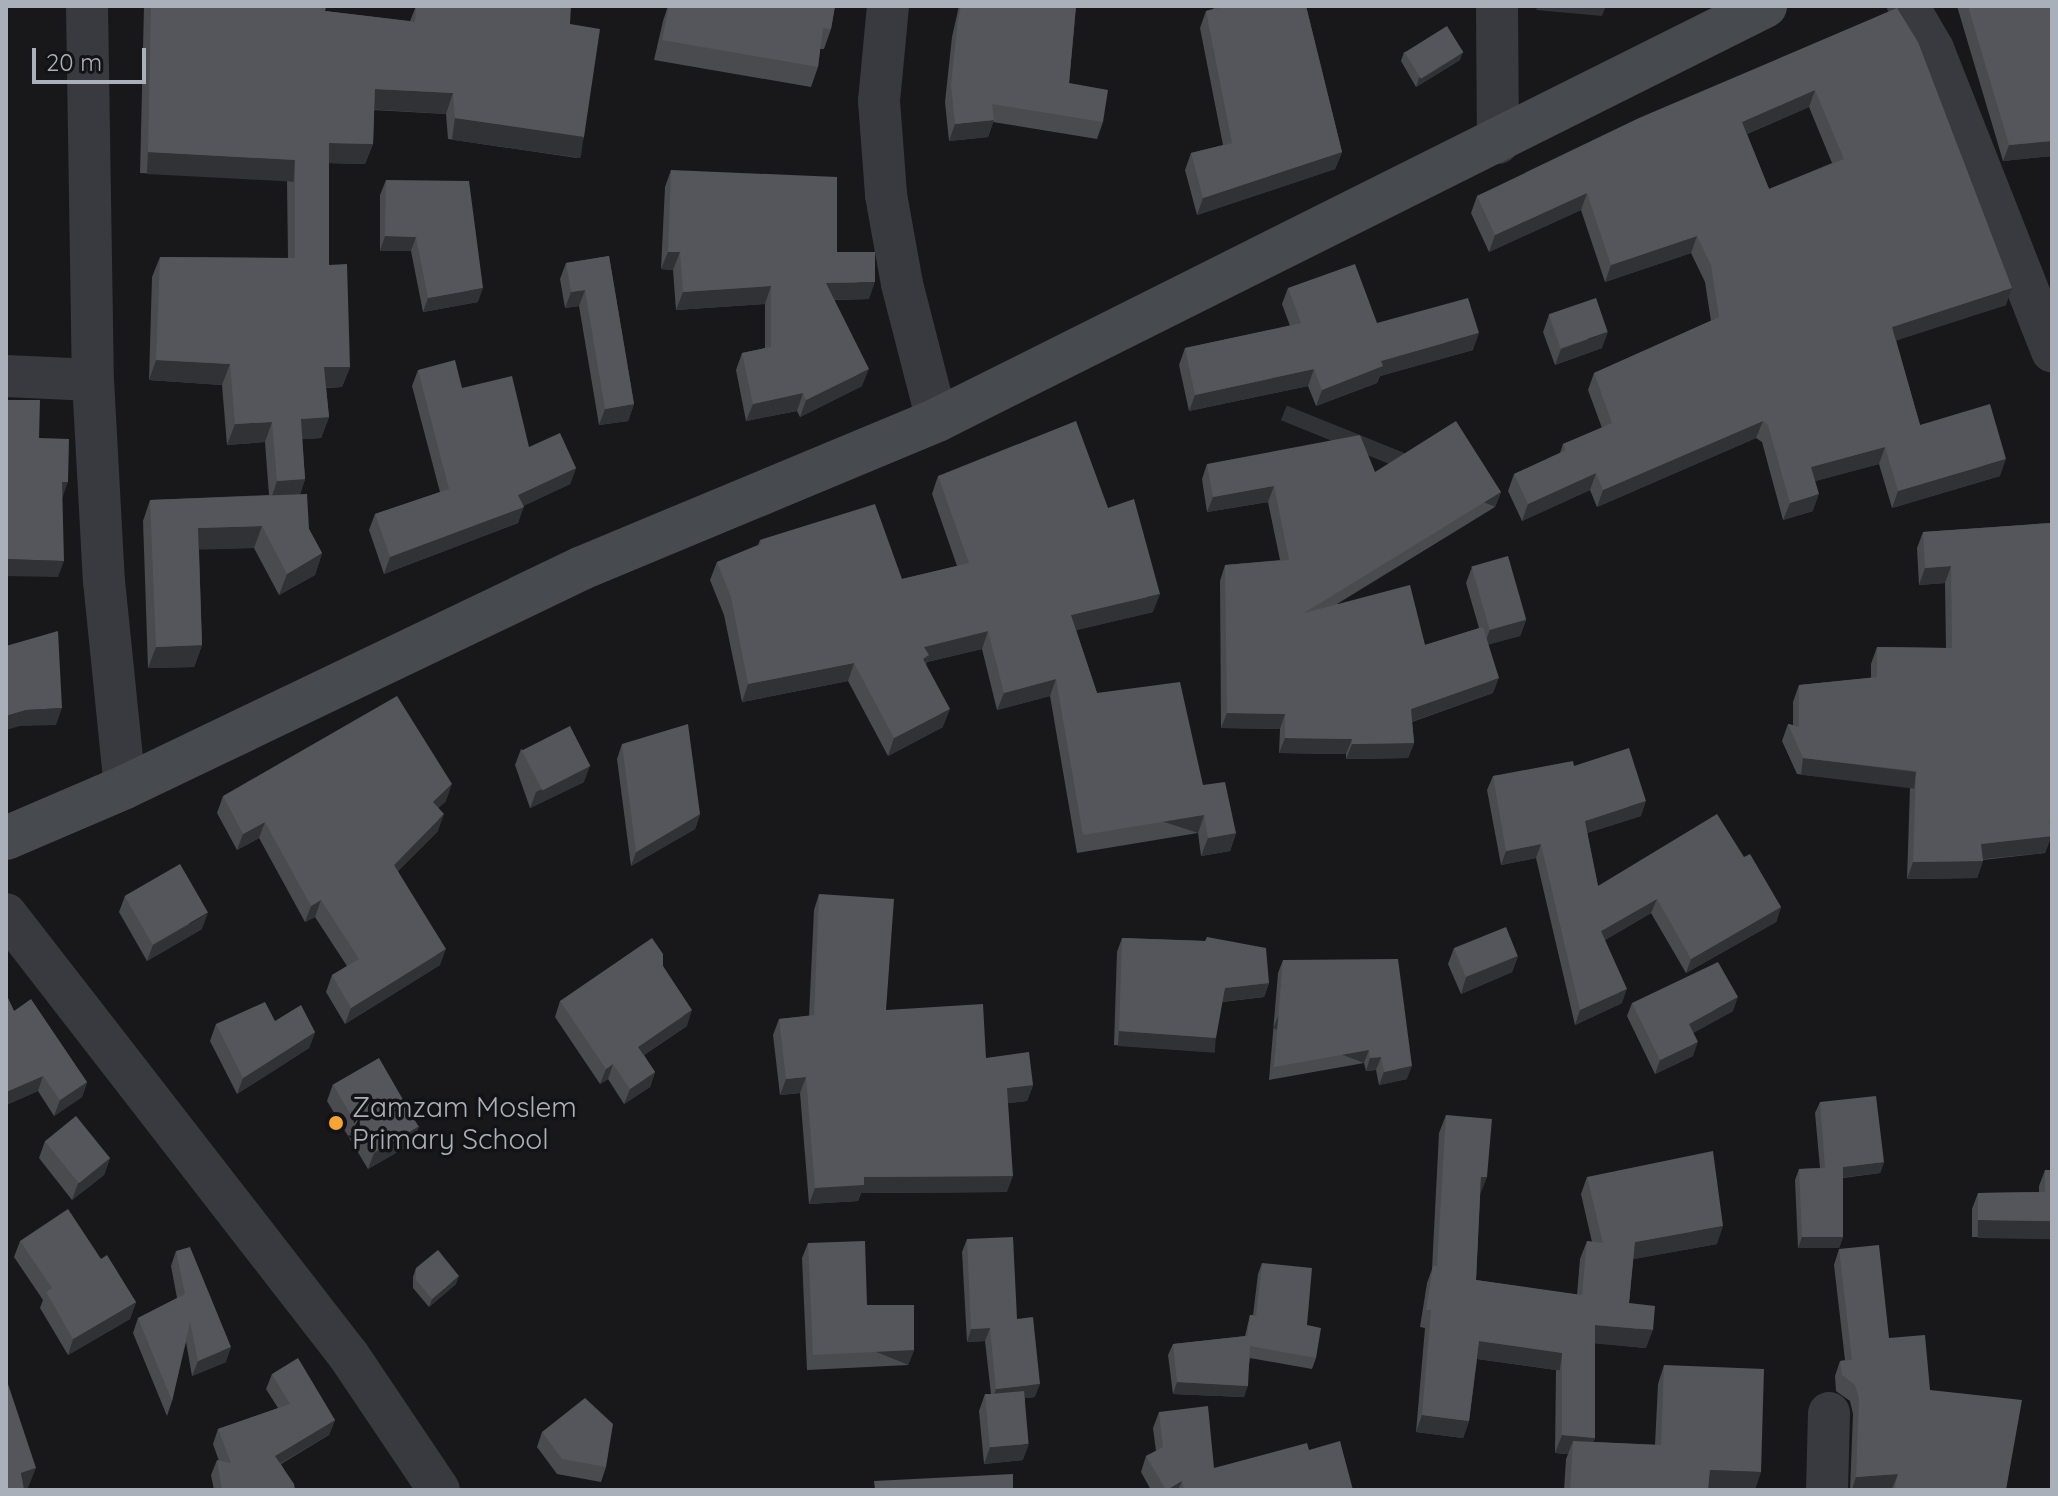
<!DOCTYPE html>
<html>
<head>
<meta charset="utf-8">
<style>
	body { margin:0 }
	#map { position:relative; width:2058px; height:1496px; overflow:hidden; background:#18181a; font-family:Quicksand,sans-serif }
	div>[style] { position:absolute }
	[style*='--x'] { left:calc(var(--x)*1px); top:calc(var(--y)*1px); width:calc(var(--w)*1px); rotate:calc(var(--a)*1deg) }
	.street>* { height:42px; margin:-21px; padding:0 21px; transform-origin:21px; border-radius:21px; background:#393a3f }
	.secondary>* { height:44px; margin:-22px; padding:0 22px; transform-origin:22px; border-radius:22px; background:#474a4f }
	.wall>* { inset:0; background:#494b4f }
	.shaded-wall>* { inset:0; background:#313235; transform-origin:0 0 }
	.building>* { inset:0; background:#54565b; transform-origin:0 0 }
	.dots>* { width:22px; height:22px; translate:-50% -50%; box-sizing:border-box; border:4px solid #131315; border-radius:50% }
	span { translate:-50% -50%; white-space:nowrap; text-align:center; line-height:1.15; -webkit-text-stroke:7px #131315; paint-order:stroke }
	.poi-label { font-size:28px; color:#aab0ba }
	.left { translate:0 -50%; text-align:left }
	.frame { position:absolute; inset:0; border:8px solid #aab0ba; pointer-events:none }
	.scale { position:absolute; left:32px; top:48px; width:114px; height:36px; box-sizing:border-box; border:4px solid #aab0ba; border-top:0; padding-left:10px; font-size:24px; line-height:28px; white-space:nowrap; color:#aab0ba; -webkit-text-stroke:6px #131315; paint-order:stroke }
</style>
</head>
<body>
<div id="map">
	<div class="street">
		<div style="--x:87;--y:6;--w:374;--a:89.1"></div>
		<div style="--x:93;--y:380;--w:201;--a:86.9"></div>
		<div style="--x:104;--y:581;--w:207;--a:84.2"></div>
		<div style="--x:888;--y:6;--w:95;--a:95.4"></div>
		<div style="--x:879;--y:101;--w:94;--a:85.7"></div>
		<div style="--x:886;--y:195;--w:90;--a:79.8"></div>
		<div style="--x:902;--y:284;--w:140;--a:75.6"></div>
		<div style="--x:1497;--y:6;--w:137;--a:89.6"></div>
		<div style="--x:1908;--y:6;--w:50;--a:59.8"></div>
		<div style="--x:1933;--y:49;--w:325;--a:68.5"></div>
		<div style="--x:6;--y:376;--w:87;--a:2.6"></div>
		<div style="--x:6;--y:914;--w:559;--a:52.19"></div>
		<div style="--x:349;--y:1356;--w:161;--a:56.1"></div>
		<div style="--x:1827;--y:1490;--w:77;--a:-88.5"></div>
	</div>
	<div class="secondary">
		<div style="--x:6;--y:838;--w:129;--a:-23.2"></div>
		<div style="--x:125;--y:787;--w:507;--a:-25.6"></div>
		<div style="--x:582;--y:568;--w:385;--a:-22.6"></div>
		<div style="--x:937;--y:420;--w:926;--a:-26.57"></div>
	</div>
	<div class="wall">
		<div style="clip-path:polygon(144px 6px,326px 6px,325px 11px,410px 21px,416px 6px,570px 24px,584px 137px,577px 158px,448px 139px,446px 114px,374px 110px,373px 144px,365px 164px,329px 163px,329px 265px,350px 367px,342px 387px,326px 388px,329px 417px,321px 438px,302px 439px,305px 479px,300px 494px,309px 529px,322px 553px,315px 575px,279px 595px,254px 548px,199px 549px,202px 645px,194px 667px,148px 668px,143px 521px,150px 500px,269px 495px,265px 442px,227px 445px,222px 385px,149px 380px,152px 277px,160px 257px,288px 258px,287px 180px,140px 173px)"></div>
		<div style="clip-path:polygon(668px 6px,835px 6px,831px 29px,824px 49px,820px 49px,818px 67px,811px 87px,654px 60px,663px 21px)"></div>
		<div style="clip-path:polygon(959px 6px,1076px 6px,1069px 83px,1103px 122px,1097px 139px,993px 122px,988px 137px,949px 141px,945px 102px,952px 37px)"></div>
		<div style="clip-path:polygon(1214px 6px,1306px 6px,1342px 152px,1335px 169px,1197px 215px,1185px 170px,1191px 153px,1223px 145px,1200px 28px,1206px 11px,1213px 9px)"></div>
		<div style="clip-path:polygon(1957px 6px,2052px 6px,2052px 156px,2003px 161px)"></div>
		<div style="clip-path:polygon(evenodd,1897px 8px,2006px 305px,1896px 340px,1920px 425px,2000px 476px,1892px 508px,1879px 464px,1815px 481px,1813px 511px,1783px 520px,1762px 442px,1756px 438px,1597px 507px,1590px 490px,1522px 521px,1508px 491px,1514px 474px,1560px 453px,1563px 444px,1602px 428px,1588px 390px,1594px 373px,1711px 321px,1705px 282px,1691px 253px,1605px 282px,1581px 210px,1489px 252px,1471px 213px,1477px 196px,1897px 8px,1809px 107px,1832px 163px,1769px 189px,1747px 134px,1809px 107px)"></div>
		<div style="clip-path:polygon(1404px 52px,1460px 60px,1416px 87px,1401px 61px)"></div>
		<div style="clip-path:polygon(671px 170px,837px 252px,869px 299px,834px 300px,862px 386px,800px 417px,797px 411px,746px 421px,736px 370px,742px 353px,765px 348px,765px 304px,676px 310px,673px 270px,661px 269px,665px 187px)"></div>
		<div style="clip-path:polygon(386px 180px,478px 302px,423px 312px,411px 251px,380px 251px,380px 195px)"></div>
		<div style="clip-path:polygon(609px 256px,634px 404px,628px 421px,599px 425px,579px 306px,565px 308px,560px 279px,566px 263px)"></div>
		<div style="clip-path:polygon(1288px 288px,1377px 323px,1473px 350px,1380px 376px,1377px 383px,1316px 406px,1308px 386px,1189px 411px,1179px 365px,1185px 348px,1290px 326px,1282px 304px)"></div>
		<div style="clip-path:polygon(1549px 315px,1602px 348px,1555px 365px,1543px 332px)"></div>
		<div style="clip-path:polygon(418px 370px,462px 388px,529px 447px,576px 468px,570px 484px,523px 506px,518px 523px,384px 574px,369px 530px,375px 514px,440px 492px,412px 386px)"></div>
		<div style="clip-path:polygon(1207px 464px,1375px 472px,1501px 492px,1495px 507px,1337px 604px,1425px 645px,1479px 628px,1466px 583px,1472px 567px,1526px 620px,1520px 636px,1488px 644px,1493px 693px,1412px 722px,1414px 743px,1408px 758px,1346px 759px,1346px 754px,1279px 753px,1280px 729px,1221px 728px,1220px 581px,1225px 565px,1280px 560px,1268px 502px,1207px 512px,1202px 479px)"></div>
		<div style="clip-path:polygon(938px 476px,1108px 508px,1153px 612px,1076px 630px,1097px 693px,1203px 785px,1236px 833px,1230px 851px,1201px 856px,1198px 833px,1077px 853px,1050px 696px,997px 710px,982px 649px,927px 662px,926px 664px,943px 727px,888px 756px,848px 681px,742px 702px,724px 615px,710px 580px,717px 562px,758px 545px,760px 540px,902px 579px,957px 566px,932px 494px)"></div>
		<div style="clip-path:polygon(2051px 523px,2051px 836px,2045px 853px,1983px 860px,1977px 878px,1907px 879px,1910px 787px,1797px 774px,1782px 741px,1788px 724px,1793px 725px,1793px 702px,1799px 685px,1871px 678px,1871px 664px,1877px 647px,1946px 648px,1945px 583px,1919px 585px,1917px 548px,1923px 532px)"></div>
		<div style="clip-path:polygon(622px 744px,700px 814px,695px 829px,631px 866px,617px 759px)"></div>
		<div style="clip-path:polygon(521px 749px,584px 782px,530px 808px,515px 765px)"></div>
		<div style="clip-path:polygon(1574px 766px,1641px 816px,1587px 833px,1598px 886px,1744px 857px,1781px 907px,1776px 922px,1686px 973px,1651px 913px,1605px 940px,1622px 1003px,1575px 1025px,1536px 858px,1501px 865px,1487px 790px,1493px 776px)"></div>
		<div style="clip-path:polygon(223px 796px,446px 801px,438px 808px,438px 831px,398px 871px,440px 965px,345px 1024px,326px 992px,332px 975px,347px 966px,315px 917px,305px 922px,259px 838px,237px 850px,217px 813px)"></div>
		<div style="clip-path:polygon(819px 894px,886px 1010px,986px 1058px,1033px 1085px,1027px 1101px,1008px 1103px,1007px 1192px,861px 1193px,858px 1201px,809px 1204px,800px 1093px,780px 1095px,773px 1035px,779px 1019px,809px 1016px,814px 910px)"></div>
		<div style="clip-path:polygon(125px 896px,202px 929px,147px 961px,119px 912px)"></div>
		<div style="clip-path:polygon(1207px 937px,1269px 983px,1264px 997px,1222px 1002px,1211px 1052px,1114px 1045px,1117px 952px,1122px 938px,1205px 941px)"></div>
		<div style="clip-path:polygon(1454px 948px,1518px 956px,1512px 972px,1461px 994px,1448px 964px)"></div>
		<div style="clip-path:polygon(1283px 960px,1407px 1079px,1379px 1085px,1376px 1070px,1366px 1071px,1364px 1063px,1269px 1080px,1278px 973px)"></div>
		<div style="clip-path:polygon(663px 966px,687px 1026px,644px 1055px,655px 1072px,650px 1087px,624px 1104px,608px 1079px,600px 1084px,555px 1017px,560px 1001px)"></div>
		<div style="clip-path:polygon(6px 994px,14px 1011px,87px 1082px,82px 1097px,54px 1116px,38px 1091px,6px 1105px)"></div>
		<div style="clip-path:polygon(1632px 1003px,1733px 1011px,1693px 1033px,1693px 1056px,1655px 1074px,1627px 1016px)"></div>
		<div style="clip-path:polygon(275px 1021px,315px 1032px,309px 1048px,237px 1094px,210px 1041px,216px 1024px)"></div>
		<div style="clip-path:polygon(333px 1084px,419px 1126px,413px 1143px,368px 1169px,327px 1101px)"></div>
		<div style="clip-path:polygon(1820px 1102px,1884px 1162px,1880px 1173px,1843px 1178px,1843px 1237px,1839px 1248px,1798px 1248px,1795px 1180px,1799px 1169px,1820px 1168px,1815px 1113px)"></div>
		<div style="clip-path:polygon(1446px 1115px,1480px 1195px,1476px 1280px,1577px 1295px,1580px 1259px,1587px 1241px,1592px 1242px,1581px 1194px,1587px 1177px,1717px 1244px,1633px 1259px,1629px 1303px,1646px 1348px,1595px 1343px,1595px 1438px,1593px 1442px,1655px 1445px,1658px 1384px,1664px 1365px,1708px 1490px,1564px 1490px,1566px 1459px,1568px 1454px,1555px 1453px,1556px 1370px,1477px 1359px,1469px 1421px,1463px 1438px,1416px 1432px,1425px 1328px,1420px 1327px,1427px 1283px,1432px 1269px,1439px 1133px)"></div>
		<div style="clip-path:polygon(45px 1141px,110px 1158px,104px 1175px,72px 1200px,39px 1158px)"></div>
		<div style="clip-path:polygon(2045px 1170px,2052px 1170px,2052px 1237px,1972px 1237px,1972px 1209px,1978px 1193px,2039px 1192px,2039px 1186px)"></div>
		<div style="clip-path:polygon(967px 1239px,1017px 1319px,1035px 1397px,1025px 1398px,1023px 1460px,984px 1464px,979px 1411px,985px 1394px,991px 1394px,985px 1341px,967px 1342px,962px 1252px)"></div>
		<div style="clip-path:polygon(20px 1241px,101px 1259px,136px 1302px,130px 1319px,68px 1355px,40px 1308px,43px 1300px,14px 1257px)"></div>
		<div style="clip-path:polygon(808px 1243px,867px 1305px,914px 1350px,908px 1365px,807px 1370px,802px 1258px)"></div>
		<div style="clip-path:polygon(1839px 1249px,1889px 1338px,2006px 1490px,1850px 1490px,1853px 1414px,1850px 1401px,1836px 1391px,1835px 1376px,1840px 1361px,1845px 1360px,1834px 1265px)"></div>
		<div style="clip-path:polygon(176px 1251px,226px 1362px,192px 1376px,186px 1342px,172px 1401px,167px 1416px,133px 1333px,138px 1318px,177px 1298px,171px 1266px)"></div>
		<div style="clip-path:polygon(1262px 1263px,1307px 1325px,1316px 1358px,1312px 1369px,1250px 1358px,1244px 1397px,1173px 1394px,1168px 1355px,1173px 1344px,1245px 1336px,1250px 1315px,1253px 1315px,1258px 1274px)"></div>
		<div style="clip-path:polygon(416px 1268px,456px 1284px,429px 1307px,413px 1288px,413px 1277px)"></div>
		<div style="clip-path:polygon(272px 1374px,335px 1420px,329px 1435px,281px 1464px,295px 1490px,214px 1490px,211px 1475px,217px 1460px,219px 1461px,213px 1444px,218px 1429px,278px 1408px,266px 1389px)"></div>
		<div style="clip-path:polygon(1159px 1412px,1214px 1468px,1309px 1450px,1353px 1490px,1151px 1490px,1141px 1472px,1146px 1456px,1156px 1451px,1153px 1428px)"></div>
		<div style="clip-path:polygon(542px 1432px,606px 1467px,601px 1482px,557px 1474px,537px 1447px)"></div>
	</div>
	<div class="shaded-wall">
		<div style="clip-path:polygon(1538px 6px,1606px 6px,1602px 16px,1536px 10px)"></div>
		<div style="clip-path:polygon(1463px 52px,1460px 60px,1416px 87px,1419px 78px)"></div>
		<div style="clip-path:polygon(375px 89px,453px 93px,446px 114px,367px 109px)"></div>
		<div style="clip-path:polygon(1815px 90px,1809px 107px,1735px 139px,1742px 122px)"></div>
		<div style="left:455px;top:118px;width:130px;height:22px;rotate:8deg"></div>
		<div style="clip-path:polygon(994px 120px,988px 137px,949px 141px,955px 124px)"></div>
		<div style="clip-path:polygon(2052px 141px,2052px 156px,2003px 161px,2009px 145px)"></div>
		<div style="clip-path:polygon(329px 143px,373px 144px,365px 164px,321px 163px)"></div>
		<div style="left:148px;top:152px;width:147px;height:22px;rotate:3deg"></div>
		<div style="clip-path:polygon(1342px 152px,1335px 169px,1197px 215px,1203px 198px)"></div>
		<div style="clip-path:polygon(1587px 193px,1581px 210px,1489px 252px,1495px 235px)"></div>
		<div style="clip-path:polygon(385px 236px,416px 237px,411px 251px,380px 251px)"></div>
		<div style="clip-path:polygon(1697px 236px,1691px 253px,1605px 282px,1611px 265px)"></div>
		<div style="clip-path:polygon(668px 252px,680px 252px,673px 270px,661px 269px)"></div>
		<div style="clip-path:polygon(875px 282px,869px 299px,819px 300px,826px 283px)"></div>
		<div style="clip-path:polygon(771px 286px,765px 304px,676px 310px,683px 292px)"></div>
		<div style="clip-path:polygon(483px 288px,478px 302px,423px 312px,428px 298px)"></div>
		<div style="clip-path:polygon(2012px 288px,2006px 305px,1886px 344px,1892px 327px)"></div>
		<div style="clip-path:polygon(585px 290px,579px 306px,565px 308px,571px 292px)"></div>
		<div style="clip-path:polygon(1608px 332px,1602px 348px,1555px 365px,1561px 349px)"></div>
		<div style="clip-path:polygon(1479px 333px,1473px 350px,1380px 376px,1377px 383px,1316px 406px,1322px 390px,1381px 361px)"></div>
		<div style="clip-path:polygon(156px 360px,230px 364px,222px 385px,149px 380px)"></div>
		<div style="clip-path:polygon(324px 367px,350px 367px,342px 387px,317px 388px)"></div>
		<div style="clip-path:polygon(869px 369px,862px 386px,800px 417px,806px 400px)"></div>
		<div style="clip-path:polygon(1314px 369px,1308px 386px,1189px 411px,1195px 395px)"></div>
		<div style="clip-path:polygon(803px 393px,797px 411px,746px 421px,753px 404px)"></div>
		<div style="clip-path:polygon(634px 404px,628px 421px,599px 425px,605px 409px)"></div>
		<div style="clip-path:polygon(329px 417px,321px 438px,293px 440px,301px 419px)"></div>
		<div style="clip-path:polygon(1763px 421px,1756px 438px,1597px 507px,1603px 490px)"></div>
		<div style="clip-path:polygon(272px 422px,265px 442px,227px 445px,235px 424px)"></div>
		<div style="clip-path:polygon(1885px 447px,1879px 464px,1805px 484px,1811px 467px)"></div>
		<div style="clip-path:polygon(2006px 459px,2000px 476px,1892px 508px,1898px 491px)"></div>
		<div style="clip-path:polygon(576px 468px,570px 484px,513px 511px,524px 507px,518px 523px,384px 574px,390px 557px,518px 495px)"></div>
		<div style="clip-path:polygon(1596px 473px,1590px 490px,1522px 521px,1528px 504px)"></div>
		<div style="clip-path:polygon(305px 479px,298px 500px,270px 502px,277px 481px)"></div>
		<div style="clip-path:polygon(62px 482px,68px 482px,62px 499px)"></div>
		<div style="clip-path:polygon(1274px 486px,1268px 502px,1207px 512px,1213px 497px)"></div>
		<div style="left:1501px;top:492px;width:16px;height:231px;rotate:112deg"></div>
		<div style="clip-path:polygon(1819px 494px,1813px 511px,1783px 520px,1790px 503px)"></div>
		<div style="clip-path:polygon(262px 526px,254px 548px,190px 550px,198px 528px)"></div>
		<div style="clip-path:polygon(322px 553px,315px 575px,279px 595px,287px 574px)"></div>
		<div style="clip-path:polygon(6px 559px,64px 561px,58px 577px,6px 576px)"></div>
		<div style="clip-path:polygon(1951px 566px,1945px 583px,1919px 585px,1925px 568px)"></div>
		<div style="clip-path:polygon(1160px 594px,1153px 612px,1065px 633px,1071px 615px)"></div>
		<div style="clip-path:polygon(1526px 620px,1520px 636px,1484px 646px,1490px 629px)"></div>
		<div style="clip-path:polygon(988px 631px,982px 649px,926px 662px,923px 673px,924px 647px)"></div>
		<div style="clip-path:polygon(202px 645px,194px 667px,148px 668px,156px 647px)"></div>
		<div style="clip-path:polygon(854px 663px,848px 681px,742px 702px,748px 684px)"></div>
		<div style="clip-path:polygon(1499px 678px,1493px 693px,1405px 724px,1411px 709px)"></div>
		<div style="clip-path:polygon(1056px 679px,1050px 696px,997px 710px,1004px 693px)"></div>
		<div style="clip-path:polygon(62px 708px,56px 725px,20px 726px,6px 730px,6px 716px,26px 710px)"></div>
		<div style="clip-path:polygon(950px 709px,943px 727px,888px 756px,894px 738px)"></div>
		<div style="clip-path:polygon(1227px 713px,1285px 714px,1280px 729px,1221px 728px)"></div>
		<div style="clip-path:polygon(1285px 738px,1352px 739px,1346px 754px,1279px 753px)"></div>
		<div style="clip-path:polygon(1414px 743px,1408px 758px,1346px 759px,1352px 744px)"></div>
		<div style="left:1803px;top:758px;width:114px;height:17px;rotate:7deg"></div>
		<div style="clip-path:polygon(590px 766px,584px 782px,530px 808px,536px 792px)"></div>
		<div style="clip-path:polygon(452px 784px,446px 801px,427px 819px,433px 802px)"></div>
		<div style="clip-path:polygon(1646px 801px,1641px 816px,1580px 835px,1585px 821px)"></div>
		<div style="clip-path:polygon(444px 814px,438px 831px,388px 881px,394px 865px)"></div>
		<div style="clip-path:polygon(700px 814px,695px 829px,631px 866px,636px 852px)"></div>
		<div style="left:1204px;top:815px;width:19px;height:123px;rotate:108deg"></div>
		<div style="clip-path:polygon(265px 822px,259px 838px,237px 850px,243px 834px)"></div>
		<div style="clip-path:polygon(1236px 833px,1230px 851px,1201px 856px,1208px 838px)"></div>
		<div style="clip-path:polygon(2052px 836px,2045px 853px,1975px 860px,1981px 844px)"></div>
		<div style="clip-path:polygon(1541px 844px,1536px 858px,1501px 865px,1506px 851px)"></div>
		<div style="clip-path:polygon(1983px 861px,1977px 878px,1907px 879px,1913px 862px)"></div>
		<div style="clip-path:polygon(1657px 899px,1651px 913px,1596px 945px,1601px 931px)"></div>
		<div style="clip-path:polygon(321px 900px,315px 917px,305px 922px,311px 906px)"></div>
		<div style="clip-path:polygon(1781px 907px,1776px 922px,1686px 973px,1691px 959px)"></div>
		<div style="clip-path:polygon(208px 913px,202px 929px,147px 961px,153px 945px)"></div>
		<div style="clip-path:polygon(446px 949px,440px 965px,345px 1024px,351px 1008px)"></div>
		<div style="clip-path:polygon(1518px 956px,1512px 972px,1461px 994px,1466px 977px)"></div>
		<div style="clip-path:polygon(1269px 983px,1264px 997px,1220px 1002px,1225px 988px)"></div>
		<div style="clip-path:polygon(1627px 989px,1622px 1003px,1575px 1025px,1580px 1010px)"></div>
		<div style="clip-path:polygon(1738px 997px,1733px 1011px,1684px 1038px,1689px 1024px)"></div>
		<div style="clip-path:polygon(692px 1010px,687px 1026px,633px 1062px,638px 1047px)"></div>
		<div style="left:1119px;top:1031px;width:97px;height:15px;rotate:4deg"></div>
		<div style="clip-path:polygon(315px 1032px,309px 1048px,237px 1094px,243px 1078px)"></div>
		<div style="clip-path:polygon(1698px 1042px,1693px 1056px,1655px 1074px,1660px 1060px)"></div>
		<div style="left:1369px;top:1050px;width:14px;height:97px;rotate:111deg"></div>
		<div style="clip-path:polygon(1381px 1057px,1376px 1070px,1366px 1071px,1370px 1058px)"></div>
		<div style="clip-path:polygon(613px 1064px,608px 1079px,600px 1084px,606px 1069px)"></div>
		<div style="clip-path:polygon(1412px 1066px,1407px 1079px,1379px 1085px,1384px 1072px)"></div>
		<div style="clip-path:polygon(655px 1072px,650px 1087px,624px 1104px,630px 1089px)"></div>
		<div style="clip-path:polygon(43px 1076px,38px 1091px,6px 1105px,6px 1092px)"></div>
		<div style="clip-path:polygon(806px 1077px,800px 1093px,780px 1095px,786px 1079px)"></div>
		<div style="clip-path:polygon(87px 1082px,82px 1097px,54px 1116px,60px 1100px)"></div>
		<div style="clip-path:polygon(1033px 1085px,1027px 1101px,1001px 1104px,1007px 1088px)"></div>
		<div style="clip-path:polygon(419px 1126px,413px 1143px,368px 1169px,374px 1153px)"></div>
		<div style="clip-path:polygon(110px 1158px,104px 1175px,72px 1200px,78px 1183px)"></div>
		<div style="clip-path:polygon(1884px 1162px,1880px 1173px,1839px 1178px,1843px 1167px)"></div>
		<div style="clip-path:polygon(1013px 1176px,1007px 1192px,861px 1193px,858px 1201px,809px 1204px,815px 1188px,864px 1177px)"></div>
		<div style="clip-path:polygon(1481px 1177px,1487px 1177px,1480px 1195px)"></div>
		<div style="left:1978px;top:1220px;width:74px;height:18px;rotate:1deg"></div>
		<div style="clip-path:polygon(1723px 1226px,1717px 1244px,1629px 1260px,1635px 1242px)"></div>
		<div style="clip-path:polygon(1802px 1237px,1843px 1237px,1839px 1248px,1798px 1248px)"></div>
		<div style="clip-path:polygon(459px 1276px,456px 1284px,429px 1307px,432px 1299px)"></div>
		<div style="clip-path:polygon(136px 1302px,130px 1319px,68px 1355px,73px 1339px)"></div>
		<div style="clip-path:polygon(1595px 1325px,1653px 1330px,1646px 1348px,1589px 1343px)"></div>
		<div style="clip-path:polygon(990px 1328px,985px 1341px,967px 1342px,971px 1329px)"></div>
		<div style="left:1479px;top:1341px;width:84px;height:18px;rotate:8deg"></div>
		<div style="clip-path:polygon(231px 1347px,226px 1362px,192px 1376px,198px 1361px)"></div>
		<div style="left:914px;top:1350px;width:16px;height:101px;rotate:112deg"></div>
		<div style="clip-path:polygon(1177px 1382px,1248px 1386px,1244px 1397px,1173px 1394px)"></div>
		<div style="clip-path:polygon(1040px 1384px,1035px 1397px,992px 1402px,996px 1389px)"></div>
		<div style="clip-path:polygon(1422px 1415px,1469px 1421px,1463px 1438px,1416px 1432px)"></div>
		<div style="clip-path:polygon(335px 1420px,329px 1435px,269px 1470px,275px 1456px)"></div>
		<div style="clip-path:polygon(1562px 1435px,1595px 1438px,1588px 1455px,1573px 1441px,1568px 1454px,1555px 1453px)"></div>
		<div style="clip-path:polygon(1029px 1444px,1023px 1460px,984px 1464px,990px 1447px)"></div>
		<div style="clip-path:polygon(36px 1468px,28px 1488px,23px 1490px,21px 1473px)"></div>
		<div style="clip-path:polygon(1710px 1470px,1761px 1472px,1755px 1490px,1703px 1488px)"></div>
		<div style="clip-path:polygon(1898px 1474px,1892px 1489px,1852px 1490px,1856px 1477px)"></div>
		<div style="clip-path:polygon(1182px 1481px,1178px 1490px,1167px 1490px)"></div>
	</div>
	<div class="building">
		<div style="clip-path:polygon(151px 6px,326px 6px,325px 11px,415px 22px,416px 6px,571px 6px,570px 24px,600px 29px,584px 137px,455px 118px,453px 93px,375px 89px,373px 144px,329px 143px,329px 265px,347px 264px,350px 367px,324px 367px,329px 417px,301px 419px,305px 479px,277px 481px,272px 422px,235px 424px,230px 364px,156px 360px,160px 257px,295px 258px,295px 160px,148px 152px)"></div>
		<div style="clip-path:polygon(669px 6px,835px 6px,831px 29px,823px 28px,818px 67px,662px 40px)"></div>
		<div style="clip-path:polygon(961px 6px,1076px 6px,1069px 83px,1108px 90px,1103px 122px,992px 104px,994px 120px,955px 124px,951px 85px,958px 20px)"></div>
		<div style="clip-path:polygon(1219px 6px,1306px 6px,1342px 152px,1203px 198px,1191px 153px,1232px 143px,1206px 11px,1219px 8px)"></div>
		<div style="clip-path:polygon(1968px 6px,2052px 6px,2052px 141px,2009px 145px)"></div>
		<div style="clip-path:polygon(evenodd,1897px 8px,1918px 42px,2012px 288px,1892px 327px,1920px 425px,1990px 404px,2006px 459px,1898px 491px,1885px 447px,1811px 467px,1819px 494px,1790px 503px,1768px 425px,1763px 421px,1603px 490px,1596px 473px,1528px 504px,1514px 474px,1566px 450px,1563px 444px,1612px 423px,1594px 373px,1719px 317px,1711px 265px,1697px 236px,1611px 265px,1587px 193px,1495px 235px,1477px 196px,1639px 118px,1897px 8px,1815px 90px,1844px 159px,1769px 189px,1742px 122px,1815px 90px)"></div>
		<div style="left:1447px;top:26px;width:31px;height:50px;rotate:58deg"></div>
		<div style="clip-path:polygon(671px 170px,837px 177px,837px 252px,875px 252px,875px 282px,826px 283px,869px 369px,806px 400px,803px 393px,753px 404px,742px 353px,771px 347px,771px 286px,683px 292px,680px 252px,668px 252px)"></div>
		<div style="clip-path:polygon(386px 180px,469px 181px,483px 288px,428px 298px,416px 237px,385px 236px)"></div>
		<div style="clip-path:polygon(609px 256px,634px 404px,605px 409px,585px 290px,571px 292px,566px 263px)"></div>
		<div style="clip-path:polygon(1355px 264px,1377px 323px,1468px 298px,1479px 333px,1381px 361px,1383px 366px,1322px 390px,1314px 369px,1195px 395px,1185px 348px,1301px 323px,1288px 288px)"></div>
		<div style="left:1596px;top:298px;width:36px;height:50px;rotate:71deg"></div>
		<div style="clip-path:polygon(455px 360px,462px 388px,512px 376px,529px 447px,560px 433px,576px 468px,518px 495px,524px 507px,390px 557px,375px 514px,449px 489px,418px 370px)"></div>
		<div style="clip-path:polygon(6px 400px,40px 400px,39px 438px,69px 439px,68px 482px,62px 482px,64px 561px,6px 559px)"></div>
		<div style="clip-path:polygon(1076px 421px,1108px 508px,1134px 499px,1160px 594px,1071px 615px,1097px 693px,1180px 682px,1203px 785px,1225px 782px,1236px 833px,1208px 838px,1204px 815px,1083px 835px,1056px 679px,1004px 693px,988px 631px,924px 647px,929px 655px,923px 659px,950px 709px,894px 738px,854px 663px,748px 684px,731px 597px,717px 562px,761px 544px,760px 540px,875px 504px,902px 579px,969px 563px,938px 476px)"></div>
		<div style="clip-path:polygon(1456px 421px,1501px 492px,1304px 613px,1410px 585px,1425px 645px,1483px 627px,1499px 678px,1411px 709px,1414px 743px,1352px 744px,1352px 739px,1285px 738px,1285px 714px,1227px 713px,1225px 565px,1289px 560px,1274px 486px,1213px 497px,1207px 464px,1360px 435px,1375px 472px)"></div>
		<div style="clip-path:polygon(307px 494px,309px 529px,322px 553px,287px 574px,262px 526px,198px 528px,202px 645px,156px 647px,150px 500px)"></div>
		<div style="clip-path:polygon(2051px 523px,2052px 539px,2052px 820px,2049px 820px,2052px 836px,1981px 844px,1983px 861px,1913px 862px,1916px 771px,1803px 758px,1788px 724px,1799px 727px,1799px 685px,1877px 677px,1877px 647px,1952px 648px,1951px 566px,1925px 568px,1923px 532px)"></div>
		<div style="left:1508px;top:556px;width:66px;height:38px;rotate:74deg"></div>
		<div style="clip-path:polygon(58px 631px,62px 708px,26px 710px,6px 716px,6px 646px)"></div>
		<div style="clip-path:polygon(397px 696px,452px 784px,433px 802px,444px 814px,394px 865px,446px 949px,351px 1008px,332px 975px,359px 959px,321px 900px,311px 906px,265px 822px,243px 834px,223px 796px)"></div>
		<div style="clip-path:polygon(688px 724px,700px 814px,636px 852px,622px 744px)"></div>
		<div style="left:570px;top:726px;width:45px;height:54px;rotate:63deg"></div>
		<div style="clip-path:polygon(1629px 748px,1646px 801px,1585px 821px,1598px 886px,1717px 814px,1744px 857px,1750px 854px,1781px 907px,1691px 959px,1657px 899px,1601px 931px,1627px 989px,1580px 1010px,1541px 844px,1506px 851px,1493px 776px,1573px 761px,1574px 766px)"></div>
		<div style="left:180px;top:864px;width:56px;height:64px;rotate:60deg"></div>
		<div style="clip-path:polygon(819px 894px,894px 899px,886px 1010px,983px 1004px,986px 1058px,1029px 1052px,1033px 1085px,1007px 1088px,1013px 1176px,864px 1177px,864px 1185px,815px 1188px,806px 1077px,786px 1079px,779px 1019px,814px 1015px)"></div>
		<div style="left:1506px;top:927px;width:31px;height:56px;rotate:68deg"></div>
		<div style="clip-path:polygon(1207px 937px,1266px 948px,1269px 983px,1225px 988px,1216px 1038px,1119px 1031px,1122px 938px,1206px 941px)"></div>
		<div style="clip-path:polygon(652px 938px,663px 954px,663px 966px,692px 1010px,638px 1047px,655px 1072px,630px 1089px,613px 1064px,606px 1069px,560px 1001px)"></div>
		<div style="clip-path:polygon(1398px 959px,1412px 1066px,1384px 1072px,1381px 1057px,1370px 1058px,1369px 1050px,1274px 1067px,1283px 960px)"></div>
		<div style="clip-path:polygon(1718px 962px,1738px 997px,1689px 1024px,1698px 1042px,1660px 1060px,1632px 1003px)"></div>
		<div style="clip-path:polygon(6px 994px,14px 1011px,31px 999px,87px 1082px,60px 1100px,43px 1076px,6px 1092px)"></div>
		<div style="clip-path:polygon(265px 1002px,275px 1021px,301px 1005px,315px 1032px,243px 1078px,216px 1024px)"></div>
		<div style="left:379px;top:1058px;width:79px;height:53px;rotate:60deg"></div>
		<div style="clip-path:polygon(1876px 1096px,1884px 1162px,1843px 1167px,1843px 1237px,1802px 1237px,1799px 1169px,1825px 1168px,1820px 1102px)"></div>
		<div style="clip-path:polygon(1446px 1115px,1492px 1119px,1487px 1177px,1481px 1177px,1476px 1280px,1582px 1295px,1587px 1241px,1603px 1243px,1587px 1177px,1713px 1151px,1723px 1226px,1635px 1242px,1629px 1303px,1655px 1306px,1653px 1330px,1595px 1325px,1595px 1438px,1562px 1435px,1562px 1353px,1479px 1341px,1469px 1421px,1422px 1415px,1431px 1310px,1426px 1310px,1433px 1266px,1437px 1266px)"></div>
		<div style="left:76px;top:1116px;width:54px;height:40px;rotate:51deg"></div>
		<div style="clip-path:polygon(2045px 1170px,2052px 1170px,2052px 1221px,1978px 1220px,1978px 1193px,2045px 1192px)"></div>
		<div style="clip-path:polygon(68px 1209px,101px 1259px,107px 1255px,136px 1302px,73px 1339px,46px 1292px,52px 1288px,20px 1241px)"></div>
		<div style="clip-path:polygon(1013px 1237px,1017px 1319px,1033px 1317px,1040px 1384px,996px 1389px,990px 1328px,971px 1329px,967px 1239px)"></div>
		<div style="clip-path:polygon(865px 1241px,867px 1305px,914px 1305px,914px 1350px,813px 1355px,808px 1243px)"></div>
		<div style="clip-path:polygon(1879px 1245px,1889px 1338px,1925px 1335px,1930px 1390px,2022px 1400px,2006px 1490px,1894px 1490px,1898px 1474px,1856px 1477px,1859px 1398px,1855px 1385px,1842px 1375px,1840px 1361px,1852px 1360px,1839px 1249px)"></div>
		<div style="clip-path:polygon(190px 1247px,231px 1347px,198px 1361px,190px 1322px,172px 1401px,138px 1318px,185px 1294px,176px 1251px)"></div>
		<div style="clip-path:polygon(438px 1250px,459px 1276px,432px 1299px,416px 1280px,416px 1268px)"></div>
		<div style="clip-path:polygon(1262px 1263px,1312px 1268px,1307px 1325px,1321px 1328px,1316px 1358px,1250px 1346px,1248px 1386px,1177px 1382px,1173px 1344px,1247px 1336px,1250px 1315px,1256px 1316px)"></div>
		<div style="clip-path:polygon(298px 1358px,335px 1420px,275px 1456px,294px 1484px,295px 1490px,222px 1490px,217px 1460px,231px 1463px,218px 1429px,290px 1404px,272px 1374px)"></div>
		<div style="clip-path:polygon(1664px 1365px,1764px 1369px,1761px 1472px,1710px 1470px,1708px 1490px,1570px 1490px,1573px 1441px,1661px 1445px)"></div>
		<div style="clip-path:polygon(6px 1378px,36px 1468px,21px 1473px,24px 1490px,6px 1490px)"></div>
		<div style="left:1024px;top:1391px;width:53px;height:39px;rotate:85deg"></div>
		<div style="clip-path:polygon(585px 1398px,613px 1424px,606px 1467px,562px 1459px,542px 1432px)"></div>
		<div style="clip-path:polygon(1208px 1406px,1214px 1468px,1307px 1443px,1309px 1450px,1340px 1441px,1353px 1490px,1184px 1490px,1182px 1481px,1166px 1490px,1146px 1456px,1163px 1447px,1159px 1412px)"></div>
		<div style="clip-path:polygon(1013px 1474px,1013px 1490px,875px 1490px,874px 1481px)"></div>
	</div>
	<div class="dots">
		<div style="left:336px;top:1123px;background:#f6a434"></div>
	</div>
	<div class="poi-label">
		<span class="left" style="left:352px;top:1123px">Zamzam Moslem<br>Primary School</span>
	</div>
	<div class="frame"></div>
	<div class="scale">20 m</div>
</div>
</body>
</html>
